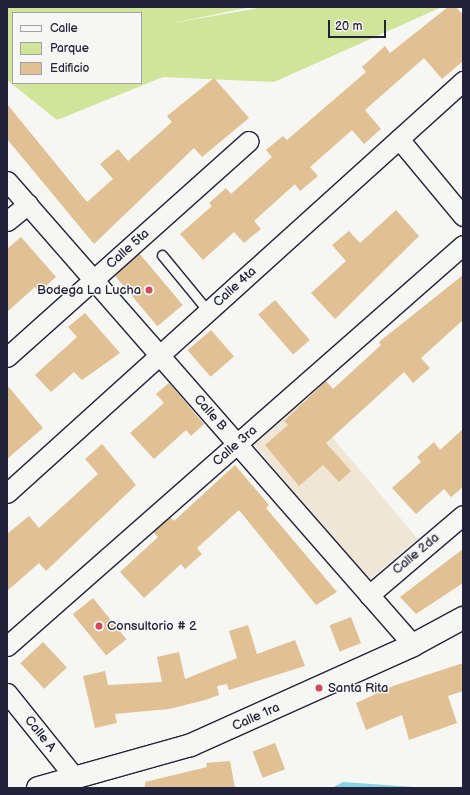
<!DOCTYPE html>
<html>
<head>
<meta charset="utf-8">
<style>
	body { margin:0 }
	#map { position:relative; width:470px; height:795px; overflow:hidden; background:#f6f6f2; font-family:"Balsamiq Sans",sans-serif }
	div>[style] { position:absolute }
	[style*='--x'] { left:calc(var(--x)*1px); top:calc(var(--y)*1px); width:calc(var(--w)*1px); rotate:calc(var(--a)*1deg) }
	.built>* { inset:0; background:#f0e6d6; transform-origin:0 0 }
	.green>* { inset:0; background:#d0e59a }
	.water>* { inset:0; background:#84d2e3 }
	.building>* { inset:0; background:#e1c093; transform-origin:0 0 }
	.roads { filter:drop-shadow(1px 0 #22223b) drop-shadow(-1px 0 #22223b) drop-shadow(0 1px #22223b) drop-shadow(0 -1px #22223b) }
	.service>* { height:9px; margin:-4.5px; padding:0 4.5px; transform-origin:4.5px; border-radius:4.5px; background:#f6f6f2 }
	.minor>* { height:19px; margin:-9.5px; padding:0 9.5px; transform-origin:9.5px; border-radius:9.5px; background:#f6f6f2 }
	.tertiary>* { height:22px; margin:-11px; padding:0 11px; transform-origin:11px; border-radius:11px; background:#f6f6f2 }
	.dots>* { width:11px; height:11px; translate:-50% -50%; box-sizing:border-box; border:2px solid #f6f6f2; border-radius:50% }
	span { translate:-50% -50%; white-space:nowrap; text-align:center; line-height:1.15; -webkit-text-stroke:3px #f6f6f2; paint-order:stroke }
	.street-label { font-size:13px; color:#22223b }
	.poi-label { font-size:13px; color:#22223b }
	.right { translate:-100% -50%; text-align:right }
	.left { translate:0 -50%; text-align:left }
	.frame { position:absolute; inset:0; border:8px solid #22223b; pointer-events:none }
	.legend { position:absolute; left:12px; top:12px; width:130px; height:72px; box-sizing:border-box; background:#f6f6f2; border:1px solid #a1a1a9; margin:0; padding:5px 7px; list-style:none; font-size:12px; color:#22223b }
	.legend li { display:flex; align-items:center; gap:8px; height:20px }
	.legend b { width:20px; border:1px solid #a1a1a9 }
	.scale { position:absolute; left:328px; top:20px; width:58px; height:18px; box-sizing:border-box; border:2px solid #22223b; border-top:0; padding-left:5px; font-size:12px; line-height:14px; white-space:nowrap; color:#22223b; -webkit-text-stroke:3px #f6f6f2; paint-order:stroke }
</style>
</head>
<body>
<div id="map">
	<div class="built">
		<div style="left:302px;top:401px;width:180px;height:65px;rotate:50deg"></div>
	</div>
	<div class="green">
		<div style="clip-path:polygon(evenodd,7px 7px,251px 7px,168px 24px,264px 7px,442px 7px,274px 82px,163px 77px,57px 120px,7px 80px,7px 7px,13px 13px,141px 13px,141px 83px,13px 83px,13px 13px)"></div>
	</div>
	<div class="water">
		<div style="clip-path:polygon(343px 782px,428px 788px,332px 788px)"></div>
	</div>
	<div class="building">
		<div style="clip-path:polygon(448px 7px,456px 7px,463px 15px,463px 61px,442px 79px,424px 58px,365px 110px,381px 129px,364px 144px,352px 130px,310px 167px,318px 176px,300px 191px,295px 184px,254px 221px,261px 229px,244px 243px,234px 232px,203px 260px,180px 234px,212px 206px,209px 203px,226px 188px,231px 194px,272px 157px,266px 150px,283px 136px,287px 140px,366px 72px,362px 67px,385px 46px,390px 53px)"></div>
		<div style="clip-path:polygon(214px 78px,249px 118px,202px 157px,194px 148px,94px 244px,7px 139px,7px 104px,87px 202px,113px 179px,100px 164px,118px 149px,128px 161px,172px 122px,167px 116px)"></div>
		<div style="clip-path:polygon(396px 210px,419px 236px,335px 319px,311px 293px,346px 261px,332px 245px,349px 231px,360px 243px)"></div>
		<div style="clip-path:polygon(21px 237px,56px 277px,39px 292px,35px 287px,7px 312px,7px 249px)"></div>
		<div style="left:139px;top:253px;width:68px;height:33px;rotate:50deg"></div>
		<div style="clip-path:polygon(463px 275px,463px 320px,421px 358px,430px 368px,413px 383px,404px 372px,326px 443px,351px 471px,339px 482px,323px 465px,299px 486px,265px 445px,288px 425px,284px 421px,326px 381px,333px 389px,381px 345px,379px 342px)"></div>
		<div style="left:275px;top:300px;width:53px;height:22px;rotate:49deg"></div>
		<div style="clip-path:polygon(85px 313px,120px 353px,82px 380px,74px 372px,51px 392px,35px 375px,77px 337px,68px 327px)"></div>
		<div style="left:211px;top:330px;width:35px;height:31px;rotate:49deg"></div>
		<div style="clip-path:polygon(169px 383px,204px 424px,191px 436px,186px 430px,154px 459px,130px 433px,164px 403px,156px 394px)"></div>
		<div style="clip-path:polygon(7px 385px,43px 428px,7px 459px)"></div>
		<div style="clip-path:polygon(463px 429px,463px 487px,451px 497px,444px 489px,416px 514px,392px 488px,421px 462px,417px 457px,434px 442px,440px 450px)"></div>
		<div style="clip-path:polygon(102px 444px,136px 485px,46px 571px,39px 563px,7px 591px,7px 534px,29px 516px,39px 528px,98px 474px,85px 459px)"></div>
		<div style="clip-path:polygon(235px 465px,269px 505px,266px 508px,337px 592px,316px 605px,239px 510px,197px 548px,202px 554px,185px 569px,181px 564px,144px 598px,120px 572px,158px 537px,153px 532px,170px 517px,174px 521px)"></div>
		<div style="clip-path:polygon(463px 549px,463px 583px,416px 614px,400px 597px)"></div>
		<div style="left:93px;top:598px;width:53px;height:26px;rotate:51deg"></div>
		<div style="left:351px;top:617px;width:28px;height:23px;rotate:69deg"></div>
		<div style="clip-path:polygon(248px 625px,257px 654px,295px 640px,305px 666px,229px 690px,227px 684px,217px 686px,219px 695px,205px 700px,169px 709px,115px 714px,117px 723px,95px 728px,83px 676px,105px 671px,108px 685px,162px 682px,157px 657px,179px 652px,185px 679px,237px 658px,229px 631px)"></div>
		<div style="left:43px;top:642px;width:35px;height:31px;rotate:47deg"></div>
		<div style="clip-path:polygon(463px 663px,463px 691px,448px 696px,457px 723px,409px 740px,402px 715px,366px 730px,356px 703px,393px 686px)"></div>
		<div style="left:275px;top:743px;width:28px;height:24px;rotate:69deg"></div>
		<div style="clip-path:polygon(230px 761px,235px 788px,145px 788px,145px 782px,207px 767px,206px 763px)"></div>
	</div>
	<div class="roads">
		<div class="service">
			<div style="--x:162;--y:255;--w:72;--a:50.6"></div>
		</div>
		<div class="minor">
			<div style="--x:399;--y:139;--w:100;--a:50.3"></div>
			<div style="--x:7;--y:181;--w:617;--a:48.81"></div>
			<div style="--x:7;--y:221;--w:27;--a:-39"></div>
			<div style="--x:7;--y:357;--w:324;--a:-41.8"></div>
			<div style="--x:7;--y:493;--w:615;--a:-42.1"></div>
			<div style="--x:369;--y:595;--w:123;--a:-40.4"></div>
			<div style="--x:7;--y:646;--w:607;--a:-41.33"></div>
			<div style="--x:7;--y:693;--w:105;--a:51.2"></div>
		</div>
		<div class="tertiary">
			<div style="--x:38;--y:788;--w:159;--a:-15.7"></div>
			<div style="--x:191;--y:745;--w:243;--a:-24.2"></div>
			<div style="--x:413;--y:645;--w:57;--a:-28.4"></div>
		</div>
	</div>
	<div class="dots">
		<div style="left:149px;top:290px;background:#d1495b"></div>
		<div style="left:99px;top:626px;background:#d1495b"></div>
		<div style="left:319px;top:688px;background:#d1495b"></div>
	</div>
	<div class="street-label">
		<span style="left:128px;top:249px;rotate:-42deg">Calle 5ta</span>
		<span style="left:235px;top:287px;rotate:-42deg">Calle 4ta</span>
		<span style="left:210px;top:413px;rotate:49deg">Calle B</span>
		<span style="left:235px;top:446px;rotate:-41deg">Calle 3ra</span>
		<span style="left:416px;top:554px;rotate:-40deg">Calle 2da</span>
		<span style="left:256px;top:717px;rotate:-24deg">Calle 1ra</span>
		<span style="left:40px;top:734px;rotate:51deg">Calle A</span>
	</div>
	<div class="poi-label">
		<span class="right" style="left:141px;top:290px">Bodega La Lucha</span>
		<span class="left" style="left:107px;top:626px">Consultorio # 2</span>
		<span class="left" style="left:328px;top:688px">Santa Rita</span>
	</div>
	<div class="frame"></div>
	<ul class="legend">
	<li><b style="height:5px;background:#f6f6f2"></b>Calle</li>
	<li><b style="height:11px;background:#d0e59a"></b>Parque</li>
	<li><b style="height:11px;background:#e1c093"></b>Edificio</li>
	</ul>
	<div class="scale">20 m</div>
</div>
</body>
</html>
